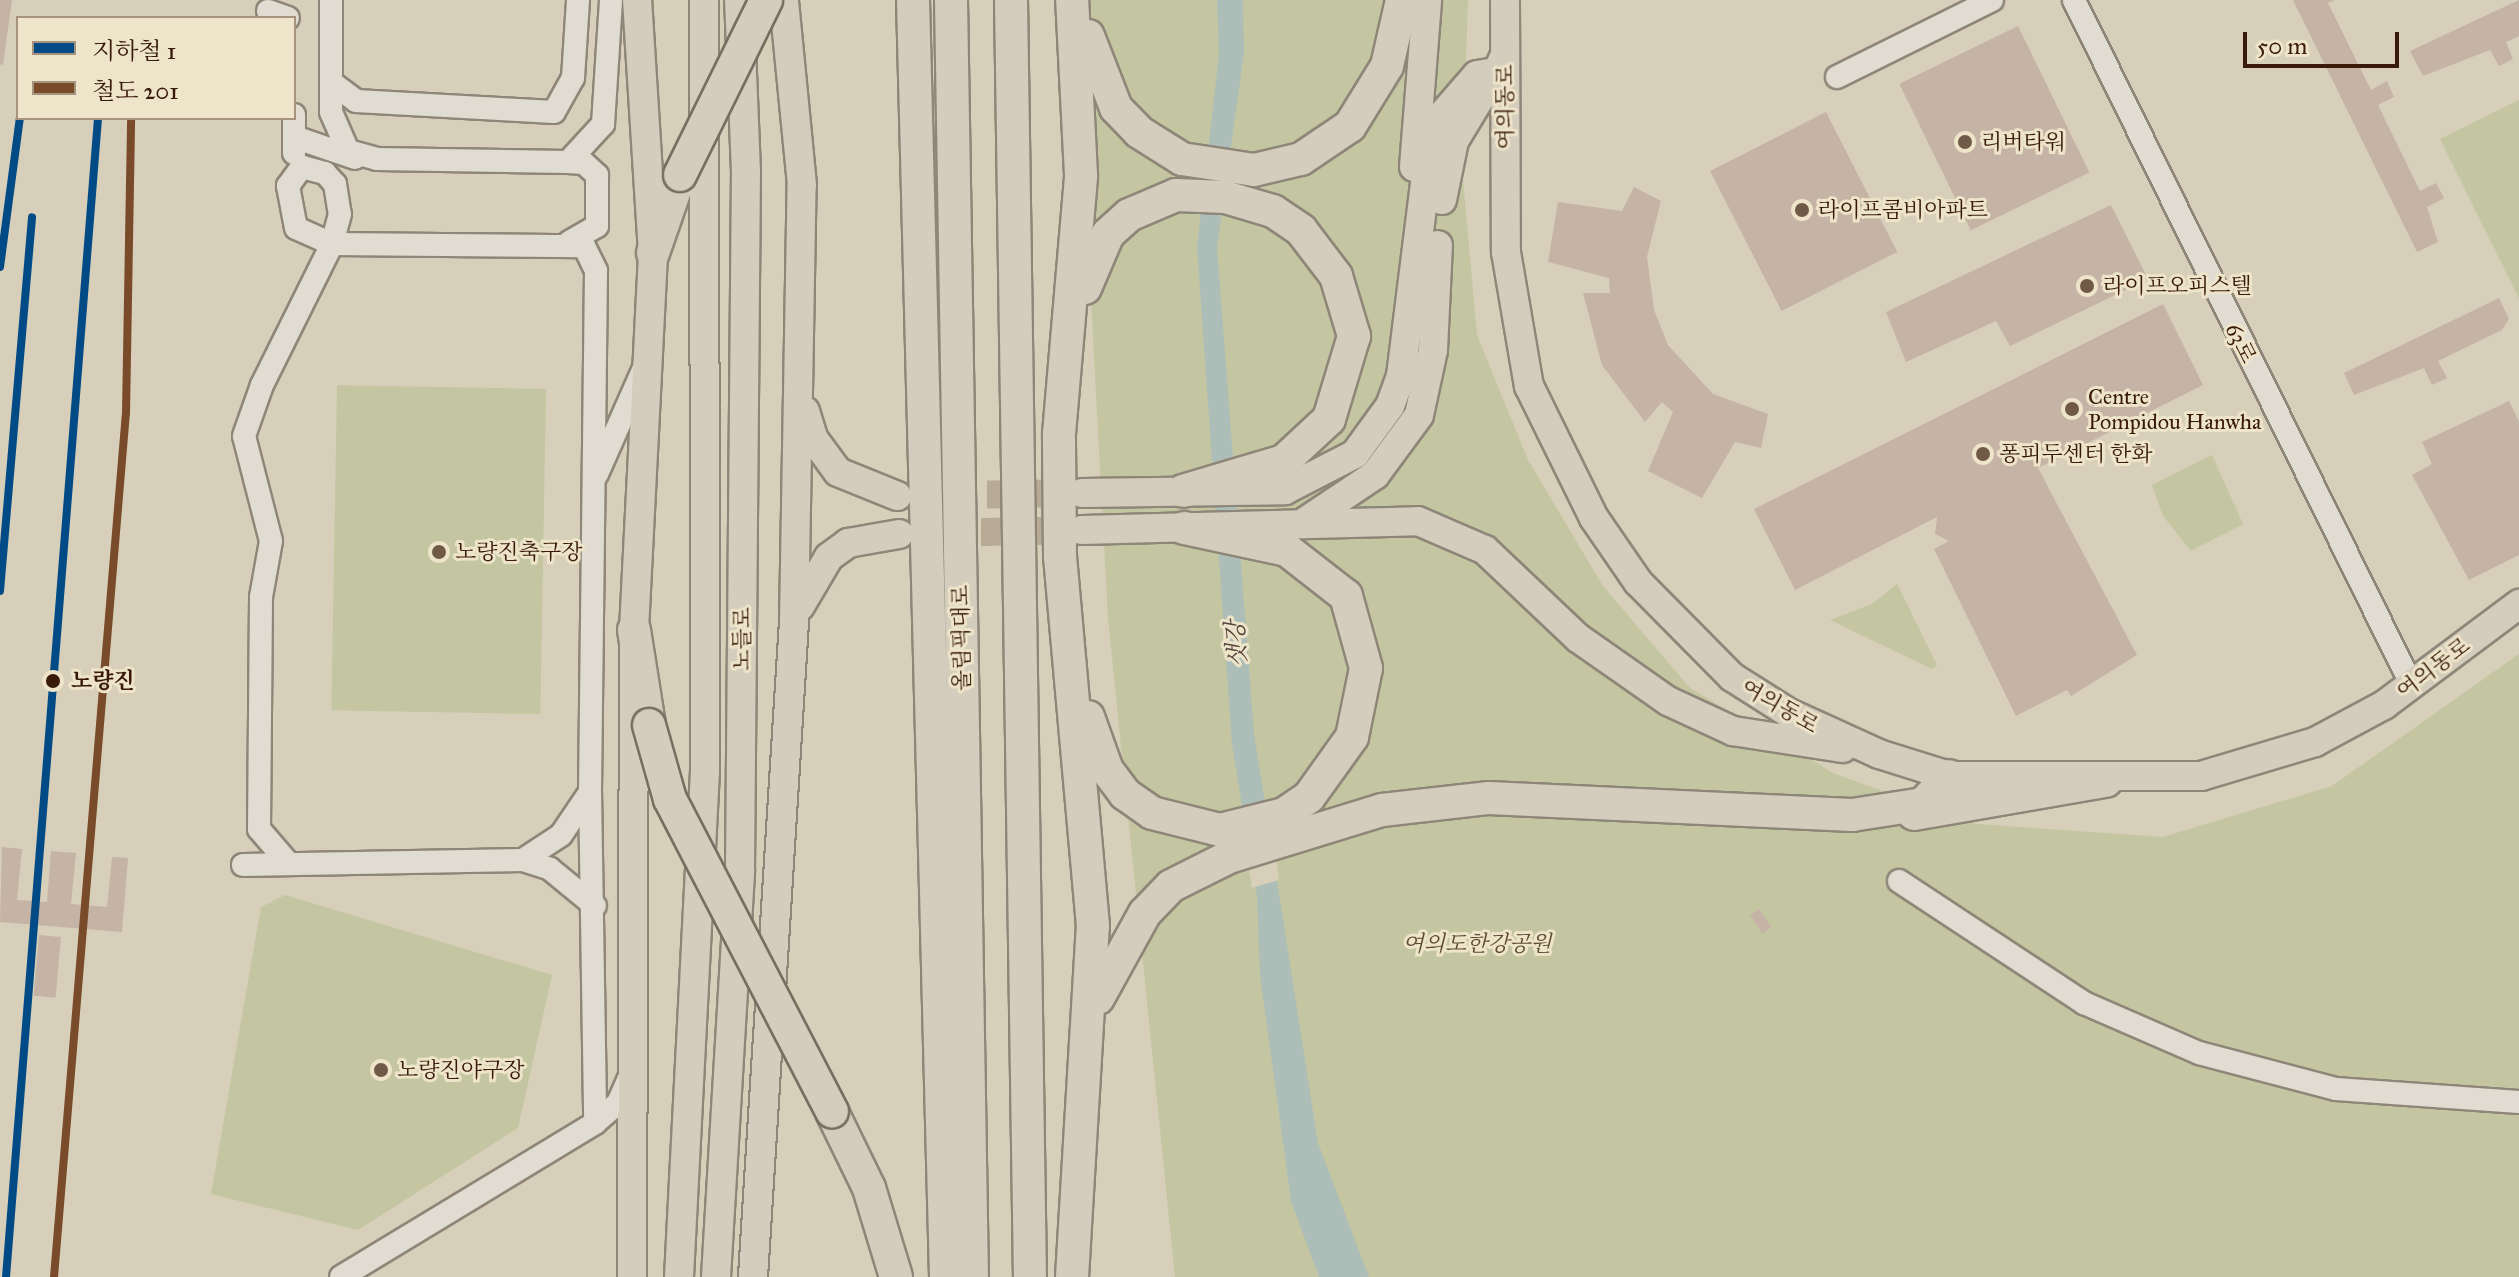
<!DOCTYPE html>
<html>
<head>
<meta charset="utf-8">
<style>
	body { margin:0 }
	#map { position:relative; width:2519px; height:1277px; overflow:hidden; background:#d7cfb9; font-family:"IM FELL Great Primer","Noto Serif KR",serif }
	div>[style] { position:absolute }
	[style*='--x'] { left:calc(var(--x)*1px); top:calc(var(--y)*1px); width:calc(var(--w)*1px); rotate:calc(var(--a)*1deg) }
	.green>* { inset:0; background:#c3c6a0; transform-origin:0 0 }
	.water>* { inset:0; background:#adbdb7 }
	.pier>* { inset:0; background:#d7cfb9 }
	.building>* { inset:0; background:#c5b4a6; transform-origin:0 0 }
	.major-tunnel>* { height:28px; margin-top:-14px; transform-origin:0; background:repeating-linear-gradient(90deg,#b7ab96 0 28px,transparent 0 42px) }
	.roads { filter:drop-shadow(2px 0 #8e8678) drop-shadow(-2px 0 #8e8678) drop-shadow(0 2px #8e8678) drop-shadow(0 -2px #8e8678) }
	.minor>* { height:22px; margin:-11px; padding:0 11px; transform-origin:11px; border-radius:11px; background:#e0dcd1 }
	.major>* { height:28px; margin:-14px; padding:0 14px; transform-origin:14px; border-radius:14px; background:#d4ccbc }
	.highway>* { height:32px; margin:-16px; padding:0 16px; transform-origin:16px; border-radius:16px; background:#d4ccbc }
	.bridges { filter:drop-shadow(2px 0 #776e61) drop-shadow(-2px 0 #776e61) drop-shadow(0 2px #776e61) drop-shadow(0 -2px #776e61) }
	.highway-bridge>* { height:32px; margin:-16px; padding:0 16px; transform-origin:16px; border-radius:16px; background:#d4ccbc }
	.rail-1>* { height:8px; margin:-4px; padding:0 4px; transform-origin:4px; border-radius:4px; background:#7a4b2a }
	.metro-1>* { height:8px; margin:-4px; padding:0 4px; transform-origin:4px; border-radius:4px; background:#004a85 }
	.dots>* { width:22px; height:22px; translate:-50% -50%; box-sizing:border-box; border:4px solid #ede4c9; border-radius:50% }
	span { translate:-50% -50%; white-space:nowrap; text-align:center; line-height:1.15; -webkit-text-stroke:6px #ede4c9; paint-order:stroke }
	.street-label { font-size:22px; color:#38190a }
	.poi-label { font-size:22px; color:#38190a }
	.left { translate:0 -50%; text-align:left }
	.stop-label { font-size:22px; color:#38190a; font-weight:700 }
	.park-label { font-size:22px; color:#5d4b31; font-style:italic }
	.water-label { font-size:24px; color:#56483e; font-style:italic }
	.legend { position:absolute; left:16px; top:16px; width:280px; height:104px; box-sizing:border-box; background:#ede4c9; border:2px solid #a5937d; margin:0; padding:10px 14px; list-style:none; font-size:24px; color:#38190a }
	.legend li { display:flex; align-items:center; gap:16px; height:40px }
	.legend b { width:40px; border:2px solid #a5937d }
	.scale { position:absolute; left:2243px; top:32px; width:156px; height:36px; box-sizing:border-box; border:4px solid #38190a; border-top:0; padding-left:10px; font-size:24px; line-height:28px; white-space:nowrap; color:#38190a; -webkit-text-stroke:6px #ede4c9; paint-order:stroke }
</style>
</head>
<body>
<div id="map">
	<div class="green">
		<div style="clip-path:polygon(1075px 0,1468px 0,1462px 168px,1477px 335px,1528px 460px,1603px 586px,1690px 688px,1835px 774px,1976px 824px,2163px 837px,2332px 786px,2519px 654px,2519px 1277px,1175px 1277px,1108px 618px)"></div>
		<div style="clip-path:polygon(2519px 100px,2519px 298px,2440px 139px)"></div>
		<div style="left:546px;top:389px;width:325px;height:209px;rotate:91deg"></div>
		<div style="clip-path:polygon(2212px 455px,2243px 524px,2191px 551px,2163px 516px,2152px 485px)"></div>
		<div style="clip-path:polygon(1897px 584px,1937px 665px,1932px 669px,1830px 620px,1872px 604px)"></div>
		<div style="clip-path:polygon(285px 895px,552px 975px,518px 1128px,358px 1230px,211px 1194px,261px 907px)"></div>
	</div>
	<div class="water">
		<div style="clip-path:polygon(1217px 0,1243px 0,1244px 53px,1217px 247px,1254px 733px,1318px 1143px,1369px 1277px,1319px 1277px,1291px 1201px,1260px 975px,1257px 896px,1232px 745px,1197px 247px,1219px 54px)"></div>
	</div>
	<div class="pier">
		<div style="clip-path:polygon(1270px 806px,1279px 880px,1252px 888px,1240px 816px)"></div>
	</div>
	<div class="building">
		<div style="clip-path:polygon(0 0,12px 0,3px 65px,0 64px)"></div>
		<div style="clip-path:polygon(2293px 0,2335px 0,2328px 3px,2371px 90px,2387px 81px,2394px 97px,2378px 105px,2420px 191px,2436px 183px,2444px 198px,2427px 207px,2438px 242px,2417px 252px)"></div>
		<div style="clip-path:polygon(2519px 0,2519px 36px,2506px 42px,2513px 59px,2499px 66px,2490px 50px,2423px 76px,2410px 51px)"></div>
		<div style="left:2018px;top:26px;width:163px;height:132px;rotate:64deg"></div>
		<div style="left:1826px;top:112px;width:157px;height:130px;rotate:63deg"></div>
		<div style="clip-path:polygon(1634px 187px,1661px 201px,1647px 257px,1654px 310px,1668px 345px,1713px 394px,1768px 414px,1761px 448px,1735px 442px,1702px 498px,1648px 471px,1673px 412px,1662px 402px,1645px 422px,1602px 365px,1583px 293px,1610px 293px,1609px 278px,1548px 262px,1558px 202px,1622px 211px)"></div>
		<div style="clip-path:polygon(2111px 205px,2148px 279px,2010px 346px,1996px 321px,1906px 362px,1886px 312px)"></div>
		<div style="clip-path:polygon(2499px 298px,2509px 319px,2502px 330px,2438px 361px,2447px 378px,2432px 385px,2424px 368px,2354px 395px,2344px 373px)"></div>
		<div style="clip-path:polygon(2163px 304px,2203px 385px,2038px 468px,2137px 655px,2071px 696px,2067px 690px,2016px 716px,1934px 549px,1949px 541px,1935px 534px,1937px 517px,1795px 590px,1754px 509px)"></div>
		<div style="clip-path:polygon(2509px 401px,2519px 422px,2519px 555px,2469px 580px,2412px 475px,2432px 464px,2422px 442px)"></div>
		<div style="clip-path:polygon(2px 847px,22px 849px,17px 900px,47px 902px,51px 851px,76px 853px,71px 904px,107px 907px,112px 857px,128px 858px,122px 932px,0 922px)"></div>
		<div style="left:1759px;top:909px;width:22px;height:11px;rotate:56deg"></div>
		<div style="left:39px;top:935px;width:22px;height:61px;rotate:5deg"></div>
	</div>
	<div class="major-tunnel">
		<div style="--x:903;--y:496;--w:178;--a:-1"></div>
		<div style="--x:939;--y:533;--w:143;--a:-1.2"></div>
	</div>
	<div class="roads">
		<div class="minor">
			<div style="--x:331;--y:0;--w:112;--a:90"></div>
			<div style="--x:331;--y:112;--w:43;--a:66.4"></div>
			<div style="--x:348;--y:151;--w:30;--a:15"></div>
			<div style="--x:377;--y:159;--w:191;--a:0.9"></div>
			<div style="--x:568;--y:162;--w:52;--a:-47.4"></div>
			<div style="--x:603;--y:124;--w:124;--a:-86.3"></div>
			<div style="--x:2074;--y:0;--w:763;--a:63.77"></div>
			<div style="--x:268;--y:11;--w:21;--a:19"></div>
			<div style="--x:1837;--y:77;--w:173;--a:-26.4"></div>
			<div style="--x:331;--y:82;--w:31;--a:37"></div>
			<div style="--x:356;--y:101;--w:198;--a:3.2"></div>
			<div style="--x:554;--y:112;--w:39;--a:-61"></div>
			<div style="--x:573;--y:78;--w:78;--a:-86.3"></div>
			<div style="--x:294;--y:115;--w:38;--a:90"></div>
			<div style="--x:300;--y:139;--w:58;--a:19.1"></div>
			<div style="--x:568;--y:162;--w:16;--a:4"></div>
			<div style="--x:584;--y:163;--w:18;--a:43"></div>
			<div style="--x:597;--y:175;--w:51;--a:90"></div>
			<div style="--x:597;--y:226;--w:32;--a:150"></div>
			<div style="--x:302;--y:167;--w:24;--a:15"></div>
			<div style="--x:325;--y:173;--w:15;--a:48"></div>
			<div style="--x:335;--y:184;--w:30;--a:81"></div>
			<div style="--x:340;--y:214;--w:31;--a:105"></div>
			<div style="--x:332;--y:244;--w:39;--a:-156"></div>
			<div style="--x:296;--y:228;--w:43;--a:-100.8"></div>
			<div style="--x:288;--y:186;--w:24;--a:-54"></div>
			<div style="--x:597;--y:474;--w:114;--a:-66.1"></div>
			<div style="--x:523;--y:860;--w:45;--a:-33.3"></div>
			<div style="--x:561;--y:835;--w:48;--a:-56"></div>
			<div style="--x:289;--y:864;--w:46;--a:-130.6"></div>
			<div style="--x:259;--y:829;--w:232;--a:-89.5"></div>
			<div style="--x:261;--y:597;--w:57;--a:-79.9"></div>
			<div style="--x:271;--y:541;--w:108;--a:-104.4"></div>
			<div style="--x:244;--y:436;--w:54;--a:-70.6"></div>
			<div style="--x:262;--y:385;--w:157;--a:-63.6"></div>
			<div style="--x:332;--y:244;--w:252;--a:0.5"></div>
			<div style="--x:584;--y:246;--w:28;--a:64"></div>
			<div style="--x:596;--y:271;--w:519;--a:90.66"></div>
			<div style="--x:590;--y:790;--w:333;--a:89.1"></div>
			<div style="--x:243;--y:865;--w:280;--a:-1"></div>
			<div style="--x:523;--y:860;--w:28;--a:18"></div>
			<div style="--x:550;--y:869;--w:58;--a:39.4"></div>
			<div style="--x:1899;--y:881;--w:222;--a:33.4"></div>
			<div style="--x:2084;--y:1003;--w:125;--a:23.5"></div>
			<div style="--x:2199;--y:1053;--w:142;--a:14.7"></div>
			<div style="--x:2336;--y:1089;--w:183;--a:4.1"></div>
			<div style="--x:341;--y:1277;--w:297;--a:-31.2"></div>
			<div style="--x:595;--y:1123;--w:30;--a:-41"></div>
			<div style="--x:618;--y:1103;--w:32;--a:-66"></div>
		</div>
		<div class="major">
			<div style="--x:1505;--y:0;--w:252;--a:89.8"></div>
			<div style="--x:1506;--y:252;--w:136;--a:80.3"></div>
			<div style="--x:1529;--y:386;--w:147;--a:63.8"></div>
			<div style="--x:1594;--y:518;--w:78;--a:55.5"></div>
			<div style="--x:1638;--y:582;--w:134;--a:45.3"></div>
			<div style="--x:1732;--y:677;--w:67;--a:32.3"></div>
			<div style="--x:1789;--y:713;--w:99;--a:24.5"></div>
			<div style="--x:1879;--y:754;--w:73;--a:17.4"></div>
			<div style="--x:1949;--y:776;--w:252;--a:0"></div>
			<div style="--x:2201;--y:776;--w:119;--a:-16.6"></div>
			<div style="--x:2315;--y:742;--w:78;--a:-28.2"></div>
			<div style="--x:2384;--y:705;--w:169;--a:-36.8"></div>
			<div style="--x:1414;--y:167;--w:168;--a:-85.5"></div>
			<div style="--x:1442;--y:200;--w:60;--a:-78.5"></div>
			<div style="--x:1454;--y:141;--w:62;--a:-58.9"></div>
			<div style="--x:805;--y:411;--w:28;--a:73"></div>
			<div style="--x:813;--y:438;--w:42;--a:53.7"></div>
			<div style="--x:838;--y:472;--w:64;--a:22.1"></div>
			<div style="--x:1082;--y:493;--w:203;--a:-0.8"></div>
			<div style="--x:1285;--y:490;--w:79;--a:-27.2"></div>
			<div style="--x:1355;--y:454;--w:59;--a:-53.9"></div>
			<div style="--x:1390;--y:406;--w:32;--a:-70"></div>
			<div style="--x:1401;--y:376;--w:193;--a:-82.9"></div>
			<div style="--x:1425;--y:184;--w:73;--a:-75"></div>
			<div style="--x:1444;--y:113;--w:50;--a:-49"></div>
			<div style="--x:1477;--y:75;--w:20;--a:-9"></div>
			<div style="--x:1497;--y:72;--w:17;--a:-65"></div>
			<div style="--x:1306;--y:521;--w:83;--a:-33.7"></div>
			<div style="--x:1375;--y:475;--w:74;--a:-53.7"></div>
			<div style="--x:1419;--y:415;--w:66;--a:-77.8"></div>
			<div style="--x:1433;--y:350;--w:105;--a:-87.3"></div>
			<div style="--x:1082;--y:530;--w:336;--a:-1.5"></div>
			<div style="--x:1418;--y:521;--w:73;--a:23.4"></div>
			<div style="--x:1485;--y:550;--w:128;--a:43.4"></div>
			<div style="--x:1578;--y:638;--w:110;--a:35"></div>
			<div style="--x:1668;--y:701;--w:72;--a:24.8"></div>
			<div style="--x:1733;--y:731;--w:111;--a:8.8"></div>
			<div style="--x:800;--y:606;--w:57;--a:-59.4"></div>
			<div style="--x:829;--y:557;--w:24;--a:-36"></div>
			<div style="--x:848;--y:543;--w:52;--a:-10"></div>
			<div style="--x:632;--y:1277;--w:647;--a:-89.82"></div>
			<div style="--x:634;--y:630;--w:377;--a:-87.1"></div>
			<div style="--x:653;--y:253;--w:254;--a:-93.6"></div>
			<div style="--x:679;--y:1277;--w:507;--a:-87.06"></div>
			<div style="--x:705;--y:771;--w:771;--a:-90.07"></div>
			<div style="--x:716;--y:1277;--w:408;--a:-86.6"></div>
			<div style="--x:740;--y:870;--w:698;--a:-89.51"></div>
			<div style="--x:746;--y:172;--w:172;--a:-92.3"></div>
			<div style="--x:753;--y:1277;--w:656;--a:-86.42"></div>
			<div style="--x:794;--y:622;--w:437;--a:-89"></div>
			<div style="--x:802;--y:185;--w:186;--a:-95.6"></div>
		</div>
		<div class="highway">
			<div style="--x:913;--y:0;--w:1277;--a:88.52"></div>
			<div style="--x:951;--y:0;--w:1277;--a:89.06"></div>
			<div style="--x:1011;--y:0;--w:1277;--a:89.15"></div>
			<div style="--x:1088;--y:36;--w:77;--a:68.7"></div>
			<div style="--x:1116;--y:108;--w:33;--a:46"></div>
			<div style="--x:1139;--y:132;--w:51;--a:32.1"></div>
			<div style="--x:1182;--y:159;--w:73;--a:8.7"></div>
			<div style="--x:1254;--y:170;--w:48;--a:-13.2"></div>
			<div style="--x:1301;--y:159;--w:59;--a:-34"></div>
			<div style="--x:1350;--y:126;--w:70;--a:-58.3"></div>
			<div style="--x:1387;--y:66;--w:68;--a:-77.2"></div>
			<div style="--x:653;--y:253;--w:83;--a:-70.9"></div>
			<div style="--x:1085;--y:288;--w:59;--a:-66.9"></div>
			<div style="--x:1108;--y:234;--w:28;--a:-42"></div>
			<div style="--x:1129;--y:215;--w:51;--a:-23.1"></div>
			<div style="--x:1176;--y:195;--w:49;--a:2.3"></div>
			<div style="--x:1225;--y:197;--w:50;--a:16.3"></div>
			<div style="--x:1273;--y:211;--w:34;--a:34"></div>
			<div style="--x:1301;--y:230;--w:58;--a:52.7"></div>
			<div style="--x:1336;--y:276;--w:63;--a:73.3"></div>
			<div style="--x:1354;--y:336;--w:87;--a:106.8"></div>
			<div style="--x:1329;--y:419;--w:62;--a:137"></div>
			<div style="--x:1284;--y:461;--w:105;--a:163.5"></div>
			<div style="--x:634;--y:630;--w:96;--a:81"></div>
			<div style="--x:1088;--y:717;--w:56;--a:70.3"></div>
			<div style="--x:1107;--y:770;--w:30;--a:53"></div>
			<div style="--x:1125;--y:794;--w:33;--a:35"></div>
			<div style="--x:1152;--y:813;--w:70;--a:14"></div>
			<div style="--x:1220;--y:830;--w:66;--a:-14"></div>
			<div style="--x:1284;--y:814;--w:30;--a:-34"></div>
			<div style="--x:1309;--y:797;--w:74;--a:-54.4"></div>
			<div style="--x:1352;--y:737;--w:70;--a:-78.5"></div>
			<div style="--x:1366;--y:668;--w:75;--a:-105.5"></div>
			<div style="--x:1346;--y:596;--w:75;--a:-142.1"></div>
			<div style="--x:1287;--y:550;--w:105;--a:-167.9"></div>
			<div style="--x:1914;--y:814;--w:195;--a:-9.8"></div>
			<div style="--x:1098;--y:998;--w:97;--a:-61.1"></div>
			<div style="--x:1145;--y:913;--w:37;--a:-46"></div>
			<div style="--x:1171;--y:886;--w:65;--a:-26.6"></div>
			<div style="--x:1229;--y:857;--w:160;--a:-17.1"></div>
			<div style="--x:1382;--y:810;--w:108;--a:-6.4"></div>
			<div style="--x:1489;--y:798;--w:363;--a:2.7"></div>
			<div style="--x:1852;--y:815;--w:72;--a:-8.8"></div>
			<div style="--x:1923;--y:804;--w:38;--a:-47"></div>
			<div style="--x:832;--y:1112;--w:85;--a:64"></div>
			<div style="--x:869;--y:1188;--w:93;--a:73.1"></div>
			<div style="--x:1072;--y:1277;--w:352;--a:-86.6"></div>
			<div style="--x:1093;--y:926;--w:370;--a:-95.1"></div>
			<div style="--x:1060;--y:557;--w:123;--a:-90.5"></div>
			<div style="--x:1059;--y:434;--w:260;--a:-85.1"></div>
			<div style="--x:1081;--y:175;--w:175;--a:-92.9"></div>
		</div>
	</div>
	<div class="bridges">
		<div class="highway-bridge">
			<div style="--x:680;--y:175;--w:195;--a:-63.8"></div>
			<div style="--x:649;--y:725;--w:77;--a:74.2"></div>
			<div style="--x:670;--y:799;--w:352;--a:62.6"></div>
		</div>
	</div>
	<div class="rail-1">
		<div style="--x:54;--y:1277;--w:867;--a:-85.24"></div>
		<div style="--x:126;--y:413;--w:295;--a:-89"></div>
	</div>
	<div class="metro-1">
		<div style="--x:0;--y:267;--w:150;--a:-82.4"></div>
		<div style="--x:0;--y:591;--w:375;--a:-85.1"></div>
		<div style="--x:6;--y:1277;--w:1163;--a:-85.46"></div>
	</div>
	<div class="dots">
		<div style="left:1965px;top:142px;background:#705947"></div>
		<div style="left:1802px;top:210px;background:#705947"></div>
		<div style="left:2087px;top:286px;background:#705947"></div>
		<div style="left:2072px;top:409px;background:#705947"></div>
		<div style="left:1983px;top:454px;background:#705947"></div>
		<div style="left:439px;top:552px;background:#705947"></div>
		<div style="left:53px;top:681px;background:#38190a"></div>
		<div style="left:381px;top:1070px;background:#705947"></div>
	</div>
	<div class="street-label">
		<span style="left:1505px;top:107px;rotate:-90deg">여의동로</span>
		<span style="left:2241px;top:343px;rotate:64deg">63로</span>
		<span style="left:961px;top:638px;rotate:-91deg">올림픽대로</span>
		<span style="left:742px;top:639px;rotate:-90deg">노들로</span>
		<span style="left:2433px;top:668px;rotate:-37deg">여의동로</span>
		<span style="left:1780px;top:706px;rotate:30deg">여의동로</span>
	</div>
	<div class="poi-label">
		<span class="left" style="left:1981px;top:142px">리버타워</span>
		<span class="left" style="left:1818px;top:210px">라이프콤비아파트</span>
		<span class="left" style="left:2103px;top:286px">라이프오피스텔</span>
		<span class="left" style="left:2088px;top:409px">Centre<br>Pompidou Hanwha</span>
		<span class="left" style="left:1999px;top:454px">퐁피두센터 한화</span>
		<span class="left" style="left:455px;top:552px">노량진축구장</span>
		<span class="left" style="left:397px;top:1070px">노량진야구장</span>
	</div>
	<div class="stop-label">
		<span class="left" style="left:71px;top:681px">노량진</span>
	</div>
	<div class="park-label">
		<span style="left:1477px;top:944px">여의도한강공원</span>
	</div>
	<div class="water-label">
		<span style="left:1237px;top:644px;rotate:-94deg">샛강</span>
	</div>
	<ul class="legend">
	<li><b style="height:10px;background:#004a85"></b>지하철 1</li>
	<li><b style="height:10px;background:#7a4b2a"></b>철도 201</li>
	</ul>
	<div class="scale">50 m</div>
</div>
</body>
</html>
